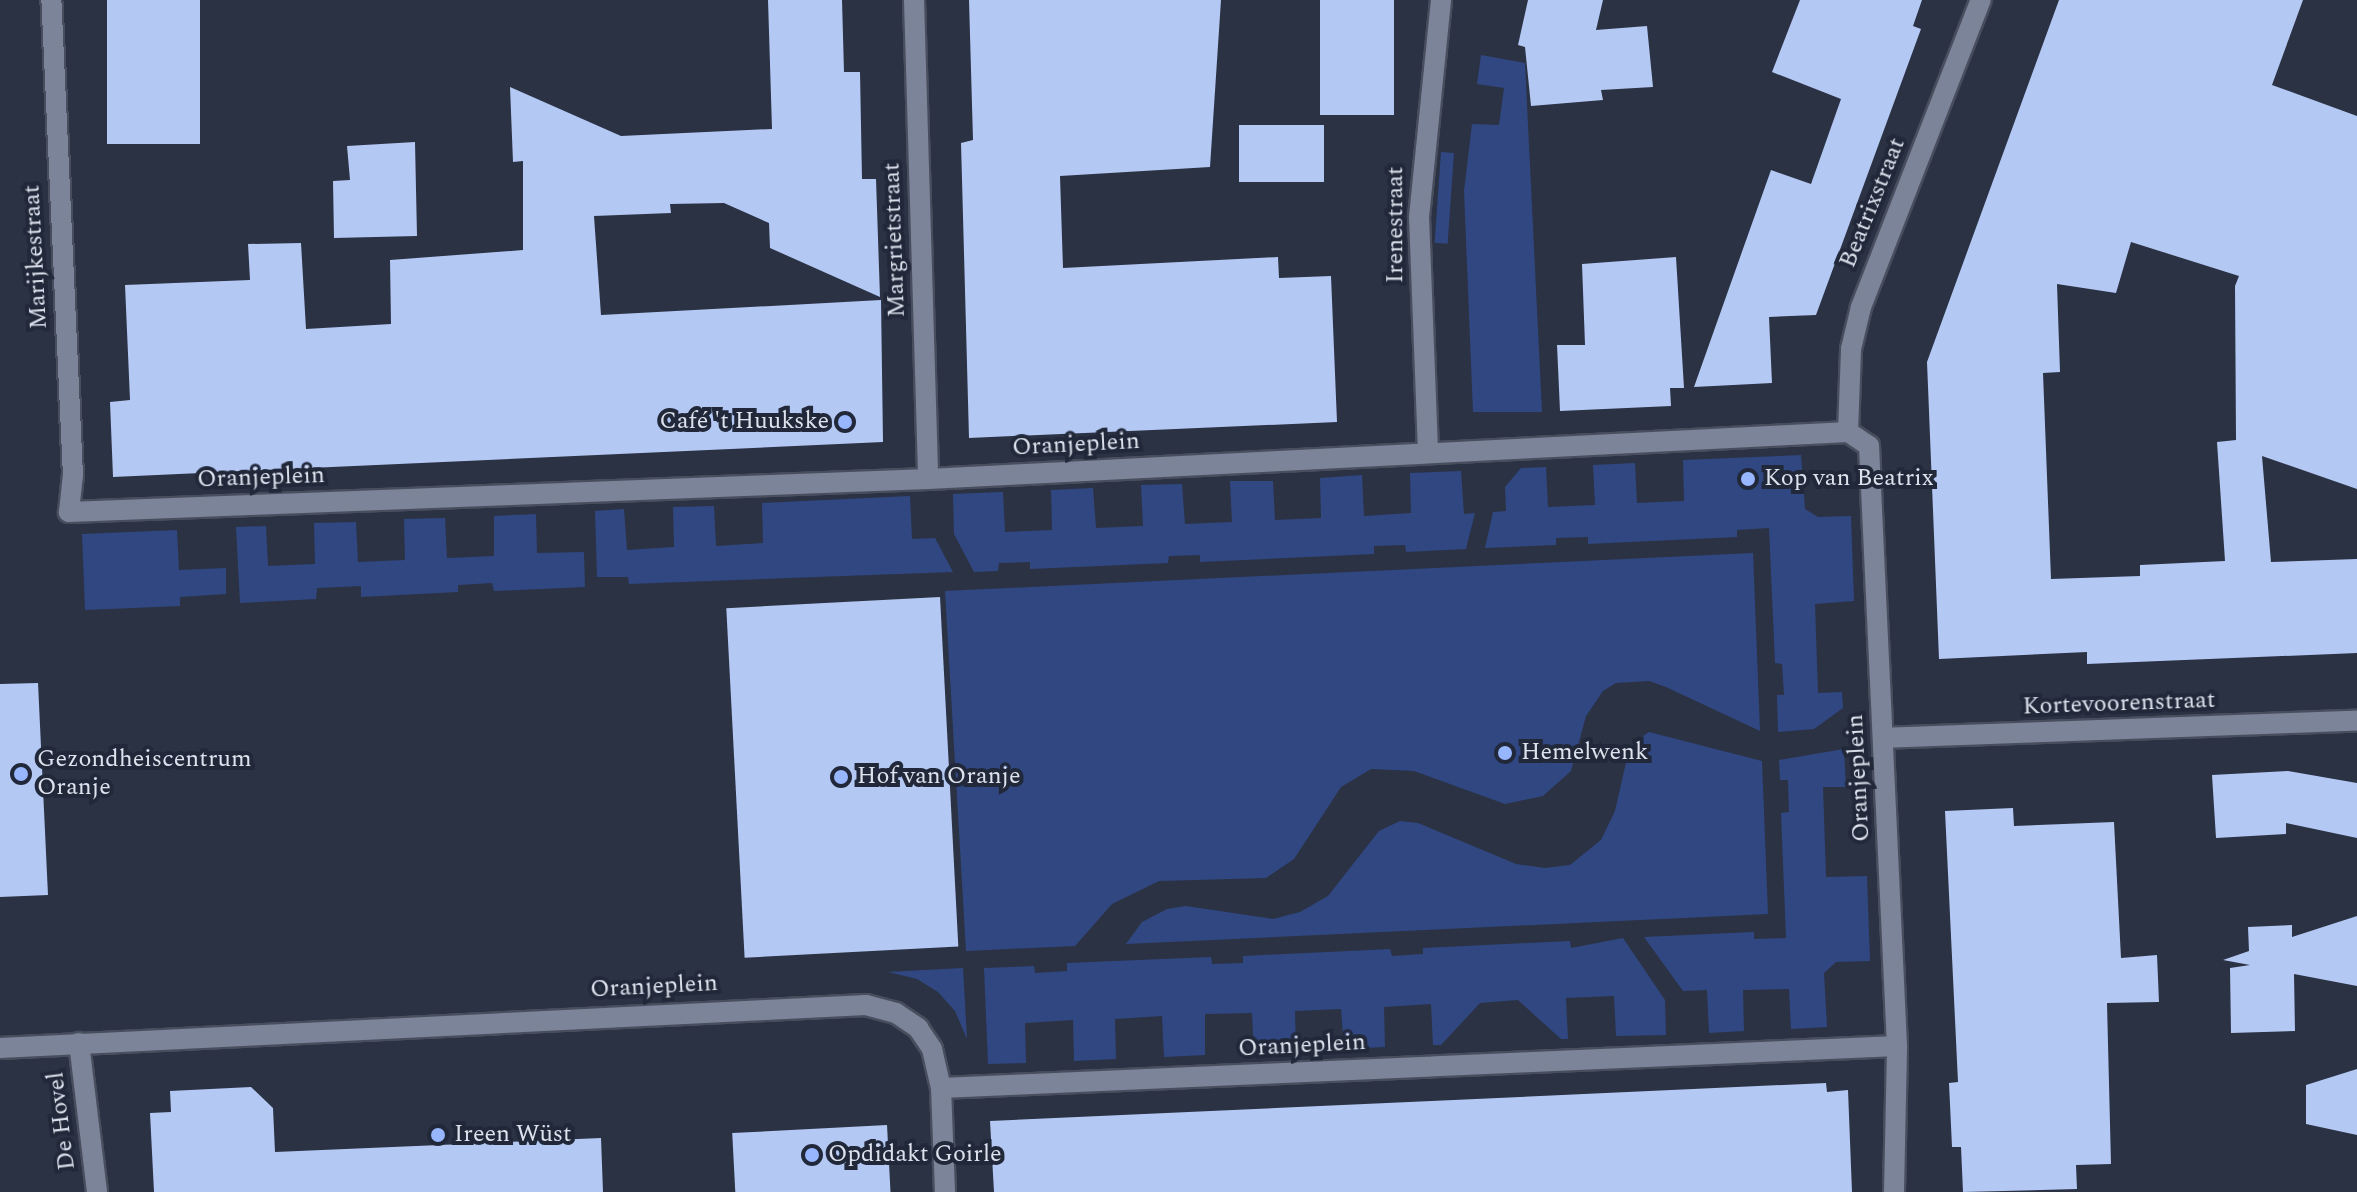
<!DOCTYPE html>
<html>
<head>
<meta charset="utf-8">
<style>
	body { margin:0 }
	#map { position:relative; width:2357px; height:1192px; overflow:hidden; background:#2b3244; font-family:Spectral,serif }
	div>[style] { position:absolute }
	[style*='--x'] { left:calc(var(--x)*1px); top:calc(var(--y)*1px); width:calc(var(--w)*1px); rotate:calc(var(--a)*1deg) }
	.green>* { inset:0; background:#304782; transform-origin:0 0 }
	.building>* { inset:0; background:#b4c8f4; transform-origin:0 0 }
	.roads { filter:drop-shadow(2px 0 #484e5d) drop-shadow(-2px 0 #484e5d) drop-shadow(0 2px #484e5d) drop-shadow(0 -2px #484e5d) }
	.street>* { height:20px; margin:-10px; padding:0 10px; transform-origin:10px; border-radius:10px; background:#7b8499 }
	.dots>* { width:22px; height:22px; translate:-50% -50%; box-sizing:border-box; border:4px solid #212839; border-radius:50% }
	span { translate:-50% -50%; white-space:nowrap; text-align:center; line-height:1.15; -webkit-text-stroke:8px #212839; paint-order:stroke }
	.street-label { font-size:24px; color:#dde2ed }
	.poi-label { font-size:24px; color:#dde2ed }
	.right { translate:-100% -50%; text-align:right }
	.left { translate:0 -50%; text-align:left }
</style>
</head>
<body>
<div id="map">
	<div class="green">
		<div style="clip-path:polygon(1481px 55px,1525px 63px,1542px 412px,1473px 412px,1464px 191px,1472px 124px,1499px 125px,1504px 88px,1477px 84px)"></div>
		<div style="left:1441px;top:152px;width:13px;height:91px;rotate:4deg"></div>
		<div style="clip-path:polygon(1801px 455px,1805px 509px,1818px 517px,1851px 516px,1854px 601px,1815px 604px,1818px 693px,1842px 692px,1843px 708px,1814px 729px,1778px 732px,1777px 695px,1784px 695px,1782px 664px,1775px 663px,1769px 528px,1737px 530px,1737px 537px,1588px 544px,1588px 537px,1556px 538px,1556px 545px,1485px 548px,1493px 512px,1506px 511px,1505px 487px,1521px 468px,1546px 467px,1548px 507px,1595px 505px,1593px 465px,1635px 463px,1637px 503px,1684px 501px,1683px 460px)"></div>
		<div style="clip-path:polygon(1461px 471px,1464px 514px,1475px 513px,1466px 549px,1406px 552px,1405px 545px,1374px 546px,1374px 554px,1200px 562px,1200px 555px,1169px 556px,1168px 563px,1030px 569px,1030px 562px,999px 563px,998px 571px,974px 572px,954px 534px,953px 494px,1003px 492px,1005px 532px,1052px 530px,1051px 490px,1093px 488px,1096px 528px,1143px 526px,1141px 485px,1182px 484px,1185px 524px,1232px 522px,1230px 481px,1273px 481px,1275px 520px,1321px 518px,1320px 478px,1362px 475px,1364px 516px,1411px 513px,1410px 473px)"></div>
		<div style="clip-path:polygon(910px 496px,912px 539px,935px 538px,953px 572px,629px 584px,628px 577px,597px 577px,595px 511px,624px 509px,627px 550px,674px 547px,673px 507px,714px 506px,716px 546px,763px 543px,762px 503px)"></div>
		<div style="clip-path:polygon(536px 514px,537px 553px,584px 552px,585px 587px,494px 591px,492px 583px,458px 585px,458px 592px,361px 597px,361px 586px,317px 588px,316px 599px,240px 603px,236px 527px,266px 526px,268px 566px,315px 564px,314px 523px,356px 522px,358px 562px,405px 560px,404px 519px,445px 518px,447px 558px,494px 556px,494px 516px)"></div>
		<div style="clip-path:polygon(177px 530px,179px 570px,226px 568px,226px 594px,180px 597px,180px 606px,85px 610px,82px 534px)"></div>
		<div style="clip-path:polygon(1753px 553px,1760px 731px,1666px 687px,1649px 681px,1616px 683px,1603px 691px,1586px 716px,1571px 771px,1543px 796px,1505px 804px,1414px 771px,1371px 769px,1341px 787px,1294px 859px,1266px 878px,1159px 881px,1112px 904px,1075px 946px,966px 951px,945px 591px)"></div>
		<div style="clip-path:polygon(1649px 732px,1762px 761px,1768px 914px,1126px 944px,1142px 922px,1167px 909px,1186px 906px,1273px 919px,1300px 912px,1328px 896px,1379px 831px,1400px 821px,1418px 823px,1516px 864px,1545px 868px,1570px 865px,1601px 840px,1615px 811px,1630px 745px)"></div>
		<div style="clip-path:polygon(1844px 749px,1846px 787px,1823px 787px,1826px 877px,1867px 876px,1870px 961px,1836px 962px,1824px 973px,1827px 1027px,1791px 1029px,1789px 989px,1743px 990px,1744px 1031px,1709px 1033px,1707px 990px,1683px 991px,1644px 937px,1754px 932px,1754px 939px,1786px 938px,1781px 813px,1789px 812px,1788px 780px,1780px 780px,1779px 760px)"></div>
		<div style="clip-path:polygon(1623px 938px,1665px 1000px,1666px 1035px,1616px 1036px,1614px 996px,1566px 998px,1568px 1039px,1561px 1039px,1518px 1000px,1480px 1003px,1441px 1045px,1433px 1045px,1431px 1004px,1384px 1007px,1385px 1047px,1344px 1049px,1341px 1009px,1295px 1011px,1296px 1051px,1254px 1053px,1252px 1013px,1205px 1014px,1205px 1055px,1164px 1057px,1162px 1016px,1115px 1019px,1116px 1059px,1074px 1061px,1073px 1020px,1025px 1023px,1026px 1063px,988px 1064px,984px 968px,1034px 966px,1035px 973px,1067px 971px,1067px 963px,1211px 957px,1212px 964px,1243px 963px,1243px 956px,1390px 949px,1392px 956px,1423px 954px,1423px 948px,1570px 941px,1571px 948px)"></div>
		<div style="clip-path:polygon(963px 968px,967px 1039px,955px 1011px,938px 992px,917px 979px,888px 972px)"></div>
	</div>
	<div class="building">
		<div style="left:107px;top:0;width:93px;height:144px"></div>
		<div style="clip-path:polygon(768px 0,842px 0,844px 72px,860px 72px,862px 179px,876px 179px,880px 297px,770px 248px,769px 223px,724px 203px,670px 204px,671px 213px,594px 216px,601px 315px,881px 300px,883px 442px,113px 477px,110px 402px,130px 400px,125px 285px,250px 280px,248px 244px,301px 243px,306px 329px,391px 324px,390px 260px,523px 250px,523px 161px,513px 162px,510px 87px,621px 136px,772px 129px)"></div>
		<div style="clip-path:polygon(969px 0,1221px 0,1210px 167px,1060px 176px,1063px 268px,1278px 257px,1279px 278px,1331px 276px,1337px 422px,969px 438px,961px 143px,973px 140px)"></div>
		<div style="left:1320px;top:0;width:74px;height:115px"></div>
		<div style="clip-path:polygon(1528px 0,1603px 0,1596px 30px,1647px 26px,1653px 87px,1601px 90px,1603px 100px,1531px 106px,1525px 47px,1518px 45px)"></div>
		<div style="clip-path:polygon(1800px 0,1922px 0,1913px 26px,1921px 29px,1816px 315px,1769px 317px,1772px 383px,1694px 387px,1771px 170px,1811px 184px,1841px 99px,1772px 72px)"></div>
		<div style="clip-path:polygon(evenodd,2059px 0,2303px 0,2272px 85px,2357px 116px,2357px 489px,2262px 456px,2271px 562px,2357px 559px,2357px 653px,2087px 664px,2087px 652px,1939px 659px,1927px 362px,2059px 0,2131px 242px,2239px 276px,2235px 286px,2236px 440px,2217px 442px,2225px 561px,2140px 565px,2140px 576px,2051px 579px,2043px 373px,2060px 372px,2057px 284px,2116px 293px,2131px 242px)"></div>
		<div style="left:1324px;top:125px;width:57px;height:85px;rotate:90deg"></div>
		<div style="clip-path:polygon(415px 142px,417px 236px,334px 238px,333px 181px,350px 180px,347px 146px)"></div>
		<div style="clip-path:polygon(1676px 257px,1684px 388px,1670px 388px,1671px 406px,1560px 411px,1557px 345px,1585px 345px,1582px 264px)"></div>
		<div style="left:940px;top:597px;width:350px;height:214px;rotate:87deg"></div>
		<div style="clip-path:polygon(38px 683px,48px 895px,0 897px,0 684px)"></div>
		<div style="clip-path:polygon(2288px 771px,2357px 783px,2357px 838px,2286px 823px,2286px 834px,2216px 838px,2212px 775px)"></div>
		<div style="clip-path:polygon(2013px 808px,2014px 826px,2114px 822px,2121px 958px,2157px 955px,2159px 1002px,2107px 1003px,2111px 1164px,2076px 1165px,2077px 1189px,1963px 1192px,1961px 1147px,1952px 1147px,1949px 1083px,1958px 1082px,1945px 811px)"></div>
		<div style="clip-path:polygon(2357px 916px,2357px 986px,2294px 974px,2295px 1031px,2231px 1033px,2230px 968px,2250px 965px,2223px 960px,2249px 951px,2248px 927px,2292px 925px,2292px 937px)"></div>
		<div style="clip-path:polygon(2357px 1069px,2357px 1135px,2306px 1124px,2306px 1085px)"></div>
		<div style="clip-path:polygon(1826px 1083px,1827px 1092px,1848px 1090px,1852px 1192px,994px 1192px,990px 1121px)"></div>
		<div style="clip-path:polygon(251px 1087px,273px 1108px,275px 1152px,601px 1138px,603px 1192px,154px 1192px,150px 1113px,171px 1112px,170px 1091px)"></div>
		<div style="left:887px;top:1125px;width:67px;height:155px;rotate:87deg"></div>
	</div>
	<div class="roads">
		<div class="street">
			<div style="--x:914;--y:0;--w:479;--a:88.3"></div>
			<div style="--x:1848;--y:432;--w:83;--a:-87.9"></div>
			<div style="--x:1851;--y:349;--w:43;--a:-76.6"></div>
			<div style="--x:1861;--y:307;--w:330;--a:-68.7"></div>
			<div style="--x:1428;--y:451;--w:234;--a:-92.2"></div>
			<div style="--x:1419;--y:217;--w:218;--a:-84.2"></div>
			<div style="--x:1883;--y:738;--w:474;--a:-2.1"></div>
			<div style="--x:79;--y:1043;--w:150;--a:83.1"></div>
			<div style="--x:0;--y:1048;--w:867;--a:-2.84"></div>
			<div style="--x:866;--y:1005;--w:31;--a:15"></div>
			<div style="--x:896;--y:1013;--w:27;--a:34"></div>
			<div style="--x:918;--y:1028;--w:25;--a:56"></div>
			<div style="--x:932;--y:1049;--w:40;--a:77"></div>
			<div style="--x:941;--y:1088;--w:957;--a:-2.52"></div>
			<div style="--x:1897;--y:1046;--w:601;--a:-92.67"></div>
			<div style="--x:1869;--y:446;--w:25;--a:-146"></div>
			<div style="--x:1848;--y:432;--w:921;--a:177.08"></div>
			<div style="--x:928;--y:479;--w:860;--a:177.8"></div>
			<div style="--x:69;--y:512;--w:36;--a:-84"></div>
			<div style="--x:73;--y:476;--w:477;--a:-92.6"></div>
			<div style="--x:941;--y:1088;--w:104;--a:87.8"></div>
			<div style="--x:1894;--y:1192;--w:146;--a:-88.8"></div>
		</div>
	</div>
	<div class="dots">
		<div style="left:845px;top:422px;background:#97b6fd"></div>
		<div style="left:1748px;top:479px;background:#97b6fd"></div>
		<div style="left:1505px;top:753px;background:#97b6fd"></div>
		<div style="left:21px;top:774px;background:#97b6fd"></div>
		<div style="left:841px;top:777px;background:#97b6fd"></div>
		<div style="left:438px;top:1135px;background:#97b6fd"></div>
		<div style="left:812px;top:1155px;background:#97b6fd"></div>
	</div>
	<div class="street-label">
		<span style="left:1873px;top:203px;rotate:-68deg">Beatrixstraat</span>
		<span style="left:1396px;top:225px;rotate:-90deg">Irenestraat</span>
		<span style="left:895px;top:240px;rotate:-92deg">Margrietstraat</span>
		<span style="left:36px;top:257px;rotate:-93deg">Marijkestraat</span>
		<span style="left:1076px;top:445px;rotate:-3deg">Oranjeplein</span>
		<span style="left:261px;top:478px;rotate:-2deg">Oranjeplein</span>
		<span style="left:2119px;top:704px;rotate:-2deg">Kortevoorenstraat</span>
		<span style="left:1859px;top:778px;rotate:-93deg">Oranjeplein</span>
		<span style="left:654px;top:987px;rotate:-3deg">Oranjeplein</span>
		<span style="left:1302px;top:1046px;rotate:-3deg">Oranjeplein</span>
		<span style="left:62px;top:1121px;rotate:-97deg">De Hovel</span>
	</div>
	<div class="poi-label">
		<span class="right" style="left:829px;top:422px">Café 't Huukske</span>
		<span class="left" style="left:1764px;top:479px">Kop van Beatrix</span>
		<span class="left" style="left:1521px;top:753px">Hemelwenk</span>
		<span class="left" style="left:37px;top:774px">Gezondheiscentrum<br>Oranje</span>
		<span class="left" style="left:857px;top:777px">Hof van Oranje</span>
		<span class="left" style="left:454px;top:1135px">Ireen Wüst</span>
		<span class="left" style="left:828px;top:1155px">Opdidakt Goirle</span>
	</div>
</div>
</body>
</html>
